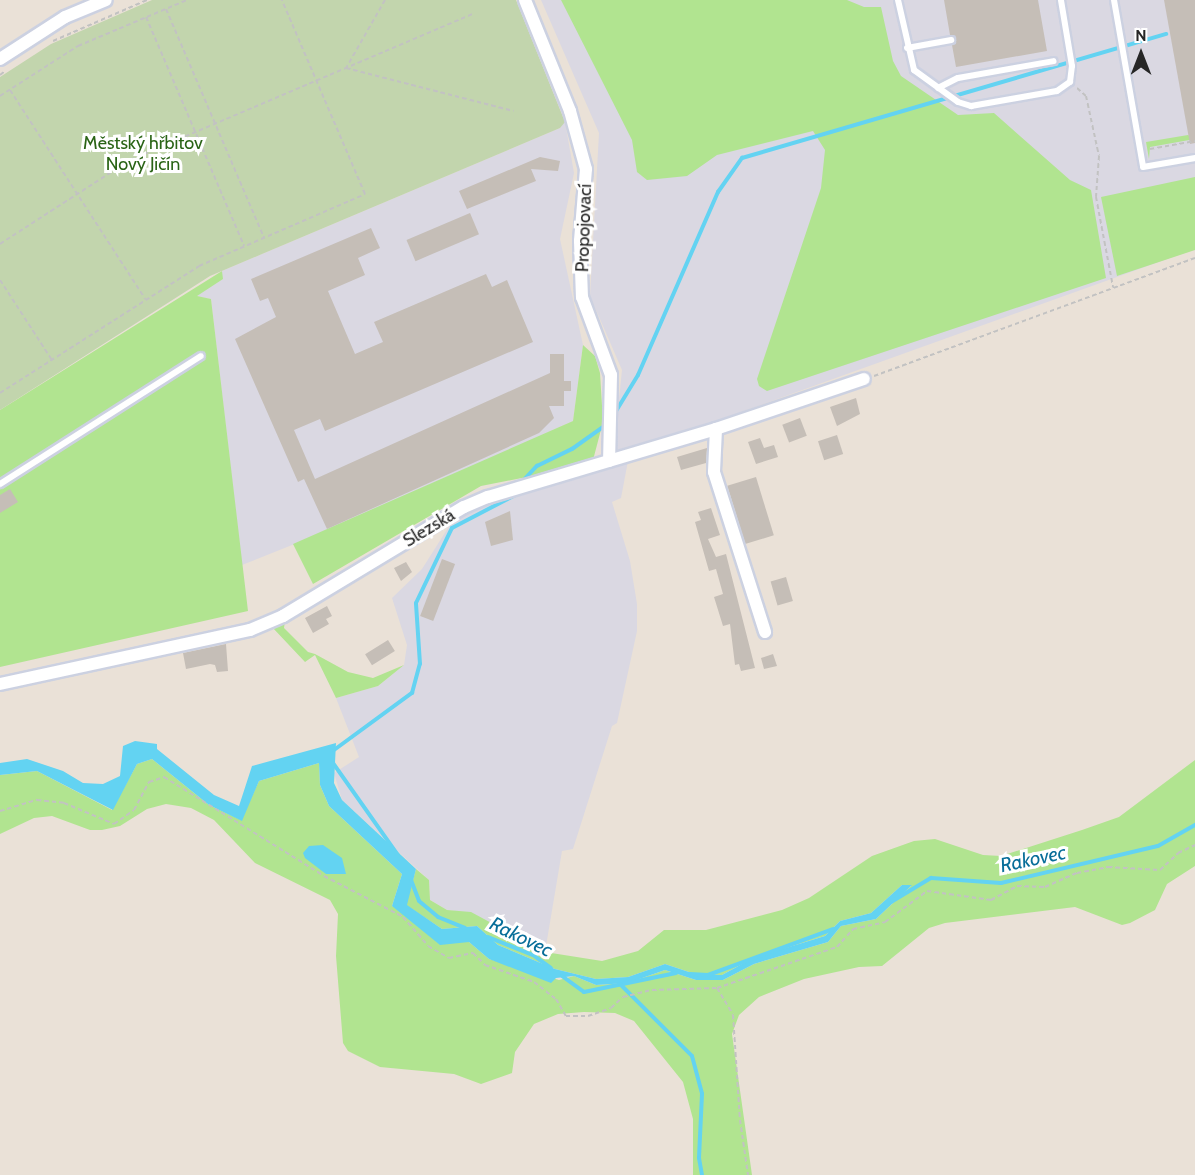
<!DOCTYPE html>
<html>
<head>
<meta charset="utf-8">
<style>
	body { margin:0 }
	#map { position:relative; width:1195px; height:1175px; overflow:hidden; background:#eae1d7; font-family:Cabin,sans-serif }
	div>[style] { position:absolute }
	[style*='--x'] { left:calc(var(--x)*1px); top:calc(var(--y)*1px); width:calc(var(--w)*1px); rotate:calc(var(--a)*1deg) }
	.industrial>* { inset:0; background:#dad8e2 }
	.green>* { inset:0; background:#b1e490 }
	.cemetery>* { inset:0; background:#c2d5ad }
	.water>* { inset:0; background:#63d3f2 }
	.stream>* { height:4px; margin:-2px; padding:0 2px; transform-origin:2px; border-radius:2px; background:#63d3f2 }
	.building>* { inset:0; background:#c5beb7; transform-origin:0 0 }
	.path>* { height:2px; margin-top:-1px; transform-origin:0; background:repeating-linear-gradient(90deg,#c2c2c2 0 4.5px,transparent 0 7.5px) }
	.roads { filter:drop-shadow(2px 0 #ccd1e1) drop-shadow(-2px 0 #ccd1e1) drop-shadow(0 2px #ccd1e1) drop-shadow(0 -2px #ccd1e1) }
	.lane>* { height:6px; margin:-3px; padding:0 3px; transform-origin:3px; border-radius:3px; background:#fff }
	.street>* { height:12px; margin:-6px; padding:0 6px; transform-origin:6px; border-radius:6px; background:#fff }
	span { translate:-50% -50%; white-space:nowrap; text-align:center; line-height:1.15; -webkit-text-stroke:6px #fff; paint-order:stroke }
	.park-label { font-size:18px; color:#2a6416 }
	.street-label { font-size:18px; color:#262626 }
	.water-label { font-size:20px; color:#086e99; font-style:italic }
	.north { position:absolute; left:1111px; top:24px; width:60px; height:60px; -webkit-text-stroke:4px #fff; paint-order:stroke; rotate:0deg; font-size:16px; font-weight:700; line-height:24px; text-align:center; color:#262626 }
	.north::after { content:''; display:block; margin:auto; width:21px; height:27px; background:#262626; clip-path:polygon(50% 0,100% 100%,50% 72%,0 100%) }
</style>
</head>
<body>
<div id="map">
	<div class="industrial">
		<div style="clip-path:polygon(541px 0,1195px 0,1195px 249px,613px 458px,622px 370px,590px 296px,599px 133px)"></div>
		<div style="clip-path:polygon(564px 116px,574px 173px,560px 239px,583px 345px,573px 421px,357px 519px,242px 565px,211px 299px,196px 296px,222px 279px,222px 271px,560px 128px)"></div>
		<div style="clip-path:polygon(628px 461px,621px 498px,612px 502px,630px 561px,637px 604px,637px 631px,617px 723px,612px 726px,573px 849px,562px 851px,545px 952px,471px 913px,447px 910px,430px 900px,429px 880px,342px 800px,334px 773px,359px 757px,336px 698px,378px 686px,404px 665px,407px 645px,392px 598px,422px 569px,453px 520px,465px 509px)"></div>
	</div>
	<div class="green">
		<div style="clip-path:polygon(561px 0,847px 0,864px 7px,881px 7px,893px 61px,901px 76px,958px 115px,994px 113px,1070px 180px,1091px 190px,1106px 278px,767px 391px,759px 386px,757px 379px,821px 188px,825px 150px,813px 131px,717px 155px,687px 176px,647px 180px,637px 172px,632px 140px)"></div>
		<div style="clip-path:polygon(1188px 135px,1195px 139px,1150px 147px,1149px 159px,1146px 142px)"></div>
		<div style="clip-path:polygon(1195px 177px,1195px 250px,1117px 276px,1101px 197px)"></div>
		<div style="clip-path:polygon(222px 271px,223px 279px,197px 296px,211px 299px,248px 611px,0 667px,0 410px)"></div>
		<div style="clip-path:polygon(583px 345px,595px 356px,600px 373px,603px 422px,592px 464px,481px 486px,313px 584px,293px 544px,573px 421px)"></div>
		<div style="clip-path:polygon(285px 621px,284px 628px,308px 652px,315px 654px,348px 672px,373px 678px,404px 665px,378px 686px,336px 698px,315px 655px,305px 662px,272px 627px)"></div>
		<div style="clip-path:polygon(152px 759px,209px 805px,241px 820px,259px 781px,319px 763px,320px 785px,329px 806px,402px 874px,392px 906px,469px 942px,489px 959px,559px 980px,574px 976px,596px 985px,628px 983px,665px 970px,696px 980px,723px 980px,754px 964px,828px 942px,841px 926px,876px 919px,911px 886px,902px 885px,871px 913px,840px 921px,825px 936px,753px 958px,722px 975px,695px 974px,665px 964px,628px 977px,596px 979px,555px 969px,498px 945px,477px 926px,442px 929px,406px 905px,416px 869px,429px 880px,430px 900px,447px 910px,471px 912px,545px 952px,602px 961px,638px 951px,664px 930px,706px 930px,782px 910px,809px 898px,872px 856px,914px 841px,935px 839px,983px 855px,1001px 856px,1082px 830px,1119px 817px,1195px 760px,1195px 866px,1167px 884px,1155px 910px,1130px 923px,1122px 925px,1075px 907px,945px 923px,929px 928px,882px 966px,859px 967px,804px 979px,759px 997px,739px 1015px,732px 1034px,752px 1175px,693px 1175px,693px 1119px,683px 1082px,634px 1021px,615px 1013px,584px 1012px,558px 1014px,534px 1024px,515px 1052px,512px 1073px,481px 1084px,454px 1074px,380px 1067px,348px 1051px,343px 1043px,336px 956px,338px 914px,330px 900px,255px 863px,214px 820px,191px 808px,166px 804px,147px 809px,120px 826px,102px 830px,90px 830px,52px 816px,34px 818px,0 834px,0 775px,37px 771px,112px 810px,137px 764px)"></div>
	</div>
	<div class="cemetery">
		<div style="clip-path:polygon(152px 0,516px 0,565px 122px,560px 128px,210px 276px,0 410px,0 77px,51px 44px)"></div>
	</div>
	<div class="water">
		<div style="clip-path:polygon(135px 741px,157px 744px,157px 749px,214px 795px,239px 806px,252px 766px,336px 743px,334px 783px,342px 800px,416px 869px,407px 905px,442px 929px,477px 926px,498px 945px,555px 969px,596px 979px,628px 977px,665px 964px,695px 974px,722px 975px,753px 958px,825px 936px,840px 921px,871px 913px,902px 885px,912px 885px,876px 919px,841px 926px,828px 942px,754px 964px,723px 980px,696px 980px,665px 970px,628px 983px,596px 985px,574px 976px,556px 978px,551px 983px,489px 959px,469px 942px,440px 945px,392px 906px,402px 874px,329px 806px,320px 785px,319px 763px,259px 781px,242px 821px,209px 805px,152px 759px,137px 764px,113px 810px,37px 771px,0 775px,0 763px,27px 759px,63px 771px,83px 783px,103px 784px,120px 776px,123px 746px)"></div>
		<div style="clip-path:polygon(323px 845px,342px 858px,346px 874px,326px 874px,305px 858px,303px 853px,309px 846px)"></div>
	</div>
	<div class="stream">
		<div style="--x:613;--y:416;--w:48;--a:-58.6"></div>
		<div style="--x:638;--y:375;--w:200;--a:-66.4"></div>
		<div style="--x:718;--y:192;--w:42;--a:-54.8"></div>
		<div style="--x:742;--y:158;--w:442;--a:-16.3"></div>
		<div style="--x:520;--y:484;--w:25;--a:-47"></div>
		<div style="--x:537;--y:466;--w:39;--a:-26"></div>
		<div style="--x:572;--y:449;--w:43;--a:-35.5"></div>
		<div style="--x:334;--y:750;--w:97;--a:-36.2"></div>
		<div style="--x:412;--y:693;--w:30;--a:-75"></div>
		<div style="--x:420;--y:664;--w:61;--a:-93.8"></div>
		<div style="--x:416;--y:603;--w:83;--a:-64.4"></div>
		<div style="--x:452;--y:528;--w:71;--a:-27.6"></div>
		<div style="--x:515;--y:495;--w:4;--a:-63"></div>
		<div style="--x:333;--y:763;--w:113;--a:54.8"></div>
		<div style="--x:411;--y:880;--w:22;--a:69"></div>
		<div style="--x:419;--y:901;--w:25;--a:40"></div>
		<div style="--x:438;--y:917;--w:29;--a:22"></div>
		<div style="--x:891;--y:902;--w:47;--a:-31"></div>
		<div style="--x:931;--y:878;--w:70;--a:4.1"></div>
		<div style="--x:1001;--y:883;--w:161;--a:-13.3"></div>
		<div style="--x:1158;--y:846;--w:43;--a:-29.6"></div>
		<div style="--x:488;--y:937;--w:48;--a:21.8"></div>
		<div style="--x:533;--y:955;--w:22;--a:36"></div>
		<div style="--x:690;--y:974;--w:18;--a:3"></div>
		<div style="--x:708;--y:975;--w:133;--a:-20.2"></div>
		<div style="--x:562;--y:976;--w:27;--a:36"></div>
		<div style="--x:584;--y:992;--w:94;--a:-11.7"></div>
		<div style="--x:621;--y:985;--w:100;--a:45"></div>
		<div style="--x:692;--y:1056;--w:39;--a:75"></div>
		<div style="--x:702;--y:1094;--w:64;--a:92.7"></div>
		<div style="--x:699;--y:1158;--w:17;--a:80"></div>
	</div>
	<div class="building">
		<div style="clip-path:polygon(944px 0,1038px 0,1047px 51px,956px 67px,952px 45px,956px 40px,950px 35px)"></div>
		<div style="clip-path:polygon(1164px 0,1195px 0,1195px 143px,1190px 144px)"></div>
		<div style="clip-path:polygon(540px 157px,560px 161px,558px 171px,531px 169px,536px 181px,467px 209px,459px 191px)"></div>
		<div style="left:470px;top:213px;width:23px;height:69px;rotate:67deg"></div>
		<div style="clip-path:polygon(371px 228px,380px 248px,358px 258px,365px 275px,328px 291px,355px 354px,383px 342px,374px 322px,486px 274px,492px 287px,507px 280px,533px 342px,325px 431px,320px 419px,294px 430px,315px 479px,550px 373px,550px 354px,564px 354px,564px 381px,571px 381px,571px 391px,564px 391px,564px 406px,549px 406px,554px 418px,539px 433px,327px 529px,304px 479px,298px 482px,235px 339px,276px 317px,268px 298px,260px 301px,251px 279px)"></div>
		<div style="clip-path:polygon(856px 398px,860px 414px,837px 426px,830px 407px)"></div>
		<div style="left:800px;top:418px;width:19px;height:19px;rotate:69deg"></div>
		<div style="left:837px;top:435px;width:20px;height:20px;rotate:72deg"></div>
		<div style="clip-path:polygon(760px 438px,764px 448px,774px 445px,778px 457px,756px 464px,748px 442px)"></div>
		<div style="clip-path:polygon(707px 448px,706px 463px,681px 470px,677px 457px)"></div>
		<div style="left:756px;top:477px;width:61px;height:30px;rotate:73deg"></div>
		<div style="clip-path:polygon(10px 489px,18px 502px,0 513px,0 495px)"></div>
		<div style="clip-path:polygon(711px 508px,720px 535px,708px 539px,716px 557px,726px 554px,755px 668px,741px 671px,739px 664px,735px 665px,730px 624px,723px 626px,714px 597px,723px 594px,716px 569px,709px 571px,695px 522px,701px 520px,698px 512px)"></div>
		<div style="clip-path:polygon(510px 511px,513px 540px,491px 546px,485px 522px)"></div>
		<div style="left:442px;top:559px;width:14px;height:61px;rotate:21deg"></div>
		<div style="clip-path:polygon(406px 562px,412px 572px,401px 581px,394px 568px)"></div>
		<div style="left:786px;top:577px;width:25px;height:16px;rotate:74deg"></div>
		<div style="clip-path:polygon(327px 606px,332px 616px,326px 619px,329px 624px,313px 633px,305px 618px)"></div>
		<div style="left:388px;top:640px;width:13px;height:27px;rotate:58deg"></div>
		<div style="clip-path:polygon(226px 644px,228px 671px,217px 672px,215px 665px,210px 664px,186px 669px,183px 653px)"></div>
		<div style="clip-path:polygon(773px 654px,777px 666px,764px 669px,761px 658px)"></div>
	</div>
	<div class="path">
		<div style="--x:385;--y:0;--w:78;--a:119.8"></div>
		<div style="--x:346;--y:68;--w:173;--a:14.4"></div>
		<div style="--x:166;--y:9;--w:249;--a:66.8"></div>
		<div style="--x:146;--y:17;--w:249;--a:66.8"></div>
		<div style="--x:53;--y:41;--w:103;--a:-23.6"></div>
		<div style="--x:0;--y:75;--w:6;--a:-39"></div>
		<div style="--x:1077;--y:88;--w:12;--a:42"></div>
		<div style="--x:1086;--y:96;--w:61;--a:77.8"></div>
		<div style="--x:1099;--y:156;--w:41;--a:94.2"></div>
		<div style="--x:1096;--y:197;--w:92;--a:79.3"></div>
		<div style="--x:10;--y:90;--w:249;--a:57.1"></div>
		<div style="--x:0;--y:96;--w:93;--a:-32.7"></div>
		<div style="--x:78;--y:46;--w:118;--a:-22.9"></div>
		<div style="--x:1150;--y:149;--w:46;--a:-10.1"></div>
		<div style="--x:0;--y:244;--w:155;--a:-32.9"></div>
		<div style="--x:130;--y:160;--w:372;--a:-23.1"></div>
		<div style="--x:0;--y:280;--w:95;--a:57"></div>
		<div style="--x:874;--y:376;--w:342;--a:-20.2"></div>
		<div style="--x:0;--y:393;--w:236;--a:-32.5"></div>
		<div style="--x:199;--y:266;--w:181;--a:-23.4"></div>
		<div style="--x:365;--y:194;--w:211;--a:-113.2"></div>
		<div style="--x:0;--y:811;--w:39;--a:-17"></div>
		<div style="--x:37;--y:800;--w:27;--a:6"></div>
		<div style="--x:64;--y:803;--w:54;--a:22.8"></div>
		<div style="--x:114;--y:824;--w:24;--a:-35"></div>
		<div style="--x:134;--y:810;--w:32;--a:-62"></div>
		<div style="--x:149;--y:782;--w:16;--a:-18"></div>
		<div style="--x:164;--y:777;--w:188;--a:31.7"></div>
		<div style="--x:324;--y:876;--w:89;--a:27.4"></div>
		<div style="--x:403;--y:917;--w:38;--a:49"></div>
		<div style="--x:428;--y:946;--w:24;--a:30"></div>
		<div style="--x:449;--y:958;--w:25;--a:-12"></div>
		<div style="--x:473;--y:953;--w:17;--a:45"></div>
		<div style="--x:485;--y:965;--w:52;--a:19.1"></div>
		<div style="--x:534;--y:982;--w:28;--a:38"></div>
		<div style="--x:556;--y:999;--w:20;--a:60"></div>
		<div style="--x:566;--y:1016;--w:22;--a:0"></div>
		<div style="--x:588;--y:1016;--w:24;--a:-19"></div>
		<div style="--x:611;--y:1008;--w:16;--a:-43"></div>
		<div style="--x:623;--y:997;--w:30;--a:-14"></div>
		<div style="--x:652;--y:990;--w:65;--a:-1.8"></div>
		<div style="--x:717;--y:988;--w:127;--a:-18.9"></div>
		<div style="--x:837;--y:947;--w:24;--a:-48"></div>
		<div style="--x:853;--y:929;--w:33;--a:-12"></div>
		<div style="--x:885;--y:922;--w:52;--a:-36.4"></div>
		<div style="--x:927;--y:891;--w:65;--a:8"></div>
		<div style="--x:991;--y:900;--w:30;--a:-28"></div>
		<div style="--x:1017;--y:886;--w:28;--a:2"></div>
		<div style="--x:1045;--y:887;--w:35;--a:-24"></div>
		<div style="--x:1077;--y:873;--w:32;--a:-11"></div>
		<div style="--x:1108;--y:867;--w:52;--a:3.3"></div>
		<div style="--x:1160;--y:870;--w:25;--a:-43"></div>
		<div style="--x:1178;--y:853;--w:19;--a:-25"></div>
		<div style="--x:717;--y:988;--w:31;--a:59"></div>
		<div style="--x:733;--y:1015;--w:105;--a:86.2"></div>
		<div style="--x:740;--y:1120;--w:56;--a:81.7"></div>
	</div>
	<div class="roads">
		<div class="lane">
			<div style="--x:898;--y:0;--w:72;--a:77.1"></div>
			<div style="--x:914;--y:70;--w:54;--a:36"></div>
			<div style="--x:958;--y:102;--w:14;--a:17"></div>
			<div style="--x:971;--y:106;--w:87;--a:-9.9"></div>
			<div style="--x:1057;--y:91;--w:16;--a:-35"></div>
			<div style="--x:1070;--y:82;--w:16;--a:-83"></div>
			<div style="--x:1072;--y:66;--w:67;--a:-99.5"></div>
			<div style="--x:1114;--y:0;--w:169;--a:80.1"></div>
			<div style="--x:1143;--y:167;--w:53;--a:-9.8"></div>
			<div style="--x:907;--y:48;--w:45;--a:-10.3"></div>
			<div style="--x:938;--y:88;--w:22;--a:-27"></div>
			<div style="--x:958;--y:78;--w:97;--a:-10"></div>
			<div style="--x:0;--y:484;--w:238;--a:-32.5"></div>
		</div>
		<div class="street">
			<div style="--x:525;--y:0;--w:120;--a:67.9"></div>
			<div style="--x:570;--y:111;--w:60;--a:74.6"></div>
			<div style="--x:586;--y:169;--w:72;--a:94.8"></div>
			<div style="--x:580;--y:241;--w:56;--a:88"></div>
			<div style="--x:582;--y:297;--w:83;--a:69.6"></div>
			<div style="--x:611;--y:375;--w:86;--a:91.3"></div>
			<div style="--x:0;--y:59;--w:77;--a:-32.9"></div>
			<div style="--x:65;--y:17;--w:44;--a:-22.5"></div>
			<div style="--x:716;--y:429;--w:43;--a:92.7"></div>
			<div style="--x:714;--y:472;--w:168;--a:72.3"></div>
			<div style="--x:0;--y:684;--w:256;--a:-12.2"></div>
			<div style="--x:250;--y:630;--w:36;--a:-23"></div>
			<div style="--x:283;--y:616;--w:211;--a:-31.1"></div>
			<div style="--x:464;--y:507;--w:26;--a:-23"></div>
			<div style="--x:488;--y:497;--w:238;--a:-16.6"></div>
			<div style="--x:716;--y:429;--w:156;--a:-18.7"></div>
		</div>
	</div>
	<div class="park-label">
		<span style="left:143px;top:154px">Městský hřbitov<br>Nový Jičín</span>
	</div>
	<div class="street-label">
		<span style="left:584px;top:228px;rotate:-88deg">Propojovací</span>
		<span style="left:429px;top:528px;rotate:-31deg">Slezská</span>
	</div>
	<div class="water-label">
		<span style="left:1033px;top:859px;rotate:-12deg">Rakovec</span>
		<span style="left:521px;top:937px;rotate:26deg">Rakovec</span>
	</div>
	<div class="north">N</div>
</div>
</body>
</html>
